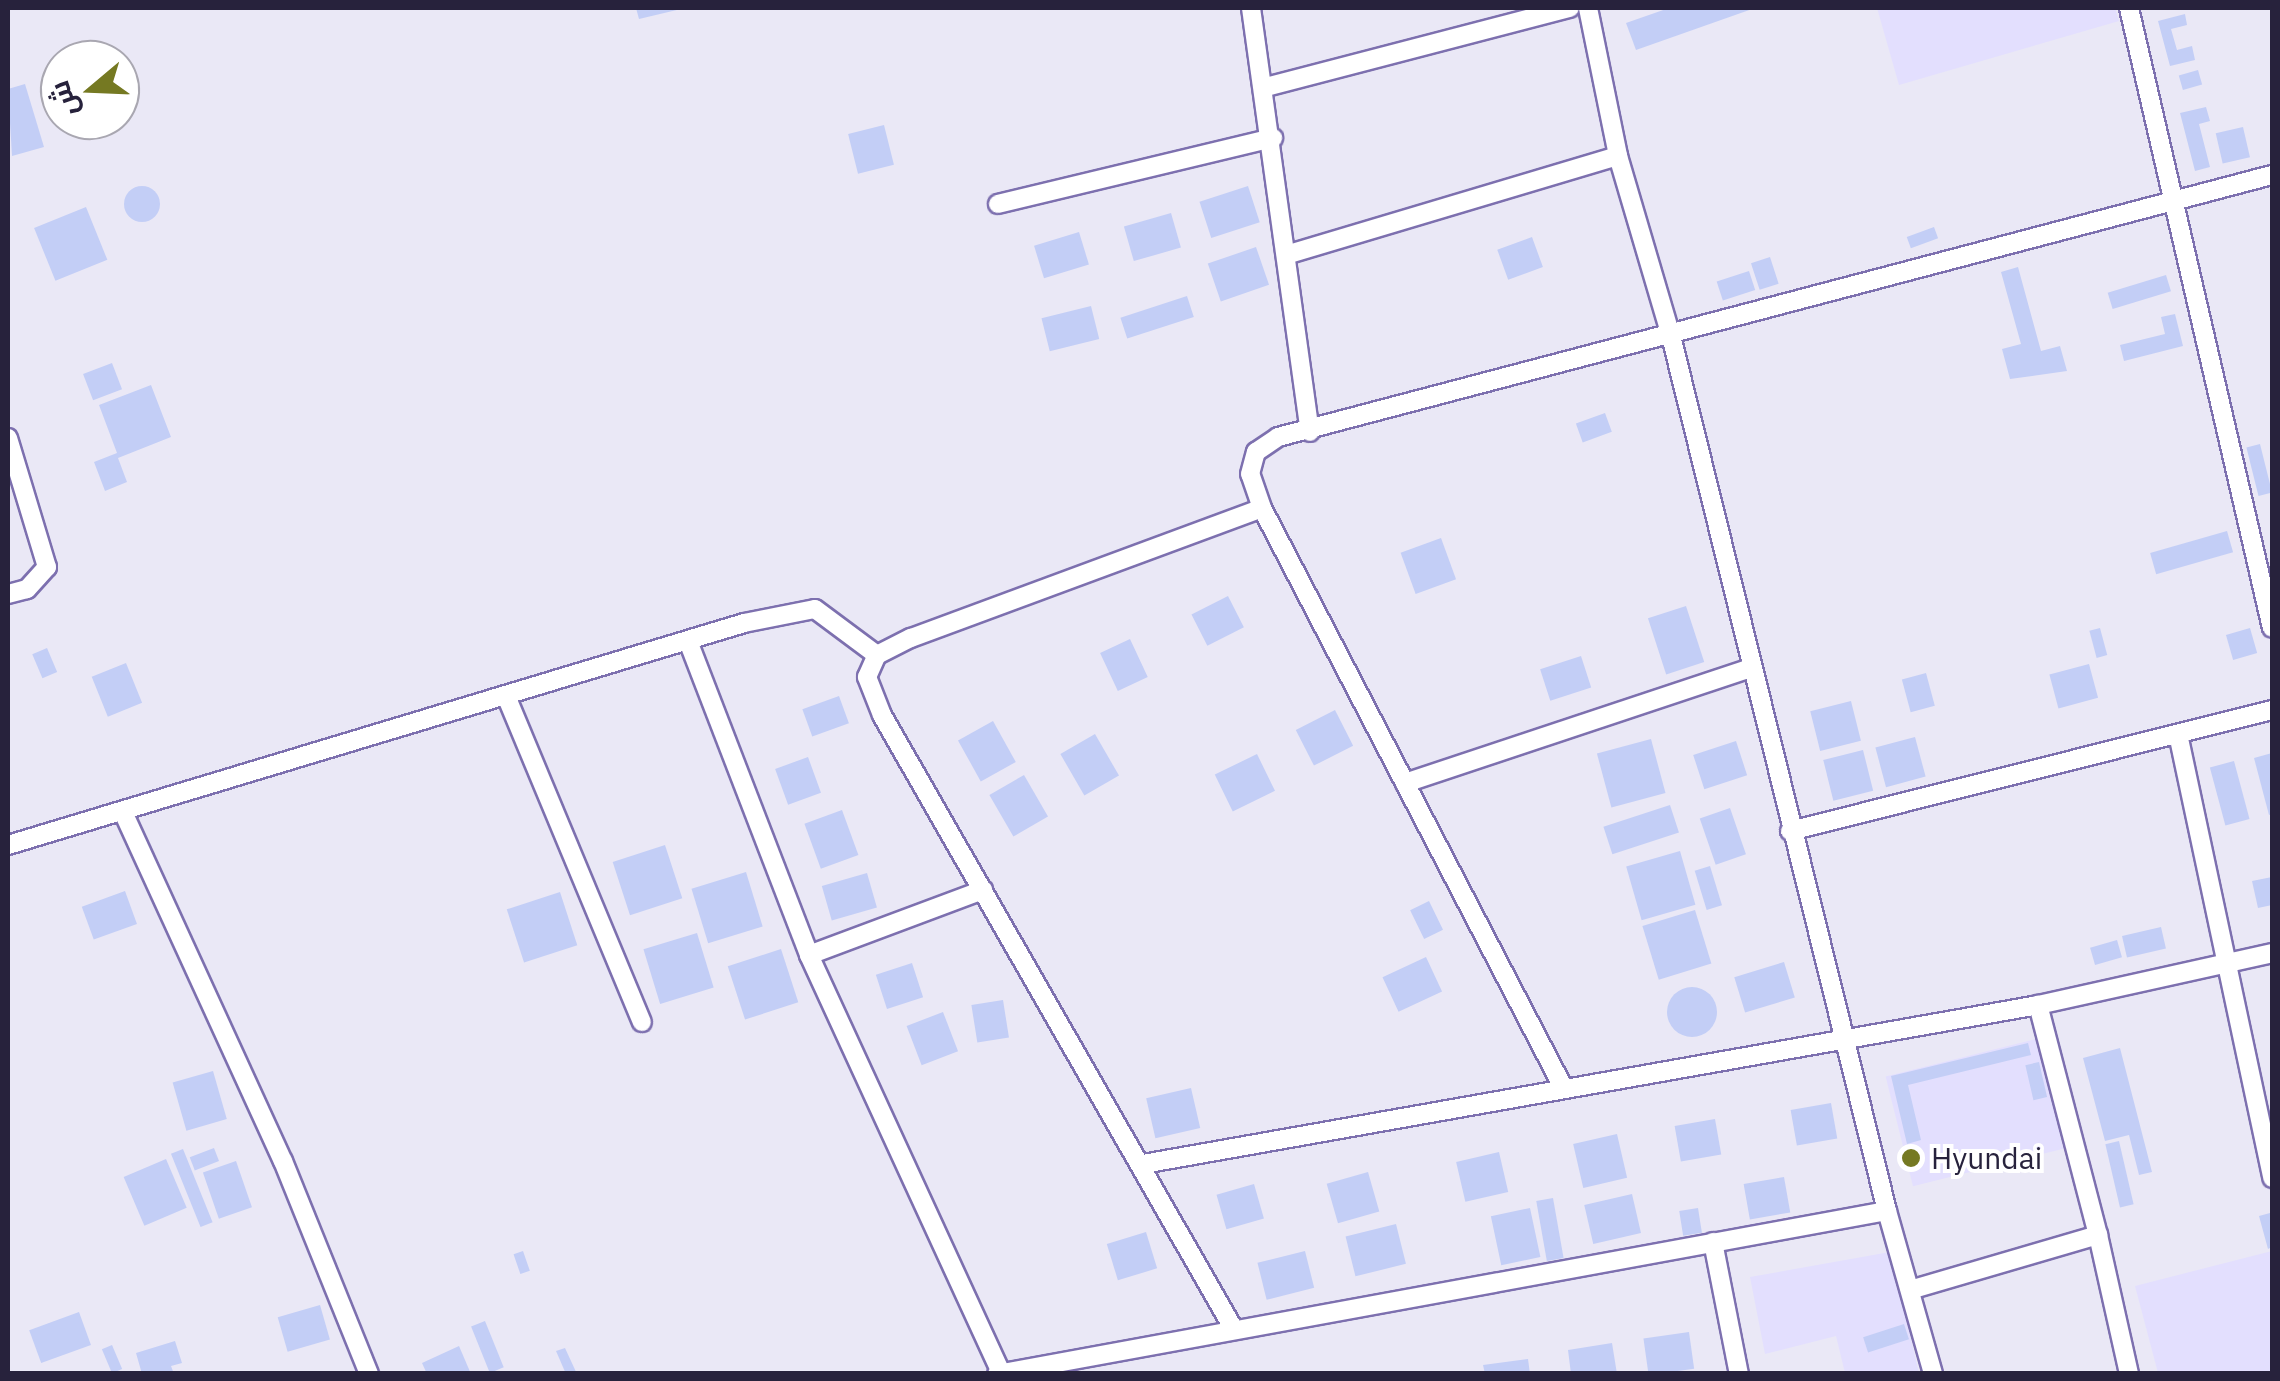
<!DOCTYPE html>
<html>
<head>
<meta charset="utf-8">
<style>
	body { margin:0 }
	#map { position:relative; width:2280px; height:1381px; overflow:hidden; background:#eae8f6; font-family:"IBM Plex Sans",Cairo,sans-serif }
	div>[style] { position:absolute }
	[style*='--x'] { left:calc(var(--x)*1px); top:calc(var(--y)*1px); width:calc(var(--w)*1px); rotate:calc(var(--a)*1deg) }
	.built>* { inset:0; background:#e3dffe; transform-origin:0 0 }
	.building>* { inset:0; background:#c3cef6; transform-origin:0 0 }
	.round { border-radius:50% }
	.roads { filter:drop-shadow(2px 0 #7d70af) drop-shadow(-2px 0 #7d70af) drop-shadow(0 2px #7d70af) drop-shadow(0 -2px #7d70af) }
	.street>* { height:18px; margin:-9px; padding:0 9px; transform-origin:9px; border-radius:9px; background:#fff }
	.dots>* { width:28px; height:28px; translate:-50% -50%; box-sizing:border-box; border:5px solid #fff; border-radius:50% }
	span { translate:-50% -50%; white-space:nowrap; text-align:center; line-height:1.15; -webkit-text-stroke:8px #fff; paint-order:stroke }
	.poi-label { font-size:30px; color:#27223c }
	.left { translate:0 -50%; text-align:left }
	.frame { position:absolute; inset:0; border:10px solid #27223c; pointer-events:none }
	.north { position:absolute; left:40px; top:40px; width:100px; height:100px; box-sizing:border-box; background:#fff; border:2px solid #a9a7b1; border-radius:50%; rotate:251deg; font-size:28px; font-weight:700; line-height:40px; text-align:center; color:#27223c }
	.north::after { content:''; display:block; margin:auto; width:35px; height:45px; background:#757922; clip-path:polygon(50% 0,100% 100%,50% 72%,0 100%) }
</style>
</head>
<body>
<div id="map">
	<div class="built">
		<div style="clip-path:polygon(1877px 8px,2115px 8px,2119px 21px,1899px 85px)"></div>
		<div style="left:2036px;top:1039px;width:113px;height:155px;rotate:76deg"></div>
		<div style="clip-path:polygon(2272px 1251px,2272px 1373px,2158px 1373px,2135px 1286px)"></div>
		<div style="clip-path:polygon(1890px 1252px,1919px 1373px,1845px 1373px,1836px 1336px,1765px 1354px,1750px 1277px)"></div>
	</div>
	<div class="building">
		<div style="clip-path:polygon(636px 8px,681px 8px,681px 9px,639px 19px)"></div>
		<div style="clip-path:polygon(1669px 8px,1755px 8px,1636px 50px,1626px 23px)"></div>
		<div style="clip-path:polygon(2185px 14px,2187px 25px,2171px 29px,2177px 50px,2192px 46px,2195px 60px,2170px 66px,2158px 21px)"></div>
		<div style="left:2198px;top:70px;width:15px;height:20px;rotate:74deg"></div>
		<div style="clip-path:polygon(25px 84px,44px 147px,12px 156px,8px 89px)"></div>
		<div style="clip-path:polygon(2206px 107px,2210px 121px,2199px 124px,2210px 167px,2195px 171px,2180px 113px)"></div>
		<div style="left:884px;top:125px;width:41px;height:37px;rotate:76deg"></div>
		<div style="left:2243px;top:127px;width:31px;height:28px;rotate:77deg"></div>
		<div class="round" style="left:124px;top:186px;width:36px;height:36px"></div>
		<div style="left:1248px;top:186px;width:38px;height:51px;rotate:72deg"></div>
		<div style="left:86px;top:207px;width:57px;height:56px;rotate:68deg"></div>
		<div style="left:1171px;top:213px;width:36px;height:49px;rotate:74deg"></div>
		<div style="left:1934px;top:227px;width:12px;height:29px;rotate:70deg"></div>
		<div style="left:1079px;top:232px;width:34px;height:47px;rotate:73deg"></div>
		<div style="left:1532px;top:237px;width:32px;height:37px;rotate:70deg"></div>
		<div style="left:1256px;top:247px;width:40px;height:51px;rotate:71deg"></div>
		<div style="left:1770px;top:257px;width:28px;height:20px;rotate:72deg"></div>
		<div style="clip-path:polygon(2018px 267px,2041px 351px,2060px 346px,2067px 371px,2010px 379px,2002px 349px,2021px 344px,2001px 272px)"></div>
		<div style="left:1749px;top:271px;width:20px;height:34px;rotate:72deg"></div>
		<div style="left:2166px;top:275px;width:17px;height:61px;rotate:73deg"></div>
		<div style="left:1187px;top:296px;width:22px;height:70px;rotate:72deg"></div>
		<div style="left:1091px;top:306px;width:34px;height:51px;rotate:76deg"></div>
		<div style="clip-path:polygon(2175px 314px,2183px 346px,2124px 361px,2120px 345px,2165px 334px,2161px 317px)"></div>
		<div style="left:112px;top:363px;width:28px;height:31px;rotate:69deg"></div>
		<div style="clip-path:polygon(151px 385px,171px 437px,118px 458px,127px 482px,105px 491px,94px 462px,117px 453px,99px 405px)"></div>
		<div style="left:1605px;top:413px;width:20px;height:31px;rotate:70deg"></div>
		<div style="left:2260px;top:444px;width:50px;height:14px;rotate:76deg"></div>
		<div style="left:2227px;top:531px;width:22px;height:80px;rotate:74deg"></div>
		<div style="left:1441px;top:538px;width:44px;height:43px;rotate:70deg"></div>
		<div style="left:1228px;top:596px;width:35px;height:41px;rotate:63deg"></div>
		<div style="left:1686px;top:606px;width:59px;height:40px;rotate:72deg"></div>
		<div style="left:2100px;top:628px;width:28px;height:11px;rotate:75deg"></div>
		<div style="left:2250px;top:628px;width:26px;height:25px;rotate:74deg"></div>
		<div style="left:1130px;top:639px;width:42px;height:33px;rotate:65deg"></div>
		<div style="left:47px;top:648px;width:26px;height:16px;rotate:67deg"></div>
		<div style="left:1581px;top:656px;width:33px;height:43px;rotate:72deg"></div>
		<div style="left:126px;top:663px;width:43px;height:37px;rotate:68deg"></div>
		<div style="left:2089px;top:664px;width:35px;height:41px;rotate:75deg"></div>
		<div style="left:1926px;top:673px;width:34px;height:25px;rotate:75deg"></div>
		<div style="left:839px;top:696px;width:29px;height:39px;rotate:70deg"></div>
		<div style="left:1851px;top:701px;width:41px;height:42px;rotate:76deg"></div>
		<div style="left:1335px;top:710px;width:40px;height:44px;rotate:63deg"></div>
		<div style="left:993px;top:721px;width:47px;height:40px;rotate:61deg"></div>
		<div style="left:1095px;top:734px;width:48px;height:40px;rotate:60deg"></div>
		<div style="left:1915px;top:737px;width:41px;height:41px;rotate:75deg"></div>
		<div style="left:1651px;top:739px;width:56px;height:56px;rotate:75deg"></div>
		<div style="left:1736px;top:741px;width:36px;height:45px;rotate:72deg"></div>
		<div style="left:1863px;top:750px;width:42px;height:41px;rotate:76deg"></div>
		<div style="clip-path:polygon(2272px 753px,2272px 814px,2269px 815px,2254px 758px)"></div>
		<div style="left:1257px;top:754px;width:41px;height:47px;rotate:64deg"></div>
		<div style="left:808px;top:757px;width:38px;height:35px;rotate:70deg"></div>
		<div style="left:2234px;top:761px;width:60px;height:25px;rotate:75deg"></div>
		<div style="left:1024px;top:775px;width:48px;height:40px;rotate:60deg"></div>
		<div style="left:1670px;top:805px;width:29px;height:70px;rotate:72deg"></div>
		<div style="left:1730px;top:808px;width:49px;height:32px;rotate:71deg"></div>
		<div style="left:842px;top:810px;width:48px;height:40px;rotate:70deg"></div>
		<div style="left:665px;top:845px;width:56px;height:55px;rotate:72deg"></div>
		<div style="left:1680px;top:851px;width:56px;height:56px;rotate:74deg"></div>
		<div style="left:1710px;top:866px;width:41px;height:16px;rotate:73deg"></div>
		<div style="left:746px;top:872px;width:57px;height:57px;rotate:73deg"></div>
		<div style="left:867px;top:873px;width:36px;height:47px;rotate:74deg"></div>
		<div style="clip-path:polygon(2272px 877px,2272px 905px,2258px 908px,2252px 881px)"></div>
		<div style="left:125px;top:891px;width:35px;height:46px;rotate:70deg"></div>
		<div style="left:560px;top:892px;width:56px;height:56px;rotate:72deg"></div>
		<div style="left:1429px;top:901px;width:32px;height:21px;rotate:64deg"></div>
		<div style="left:1695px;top:910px;width:56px;height:55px;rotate:73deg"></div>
		<div style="left:2161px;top:927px;width:22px;height:40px;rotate:77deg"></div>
		<div style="left:697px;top:933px;width:57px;height:56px;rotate:73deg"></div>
		<div style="left:2117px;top:940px;width:18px;height:28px;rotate:74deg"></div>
		<div style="left:781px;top:949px;width:56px;height:56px;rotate:72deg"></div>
		<div style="left:1426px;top:957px;width:38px;height:48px;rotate:65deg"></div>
		<div style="left:1784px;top:962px;width:37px;height:52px;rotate:73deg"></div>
		<div style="left:912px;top:963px;width:36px;height:38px;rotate:72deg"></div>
		<div class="round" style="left:1667px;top:987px;width:50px;height:50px"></div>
		<div style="left:1003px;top:1000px;width:38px;height:32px;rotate:81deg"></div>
		<div style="left:943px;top:1012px;width:42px;height:39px;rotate:69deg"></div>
		<div style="clip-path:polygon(2028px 1043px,2031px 1055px,1908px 1085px,1921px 1140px,1907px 1144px,1891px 1076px)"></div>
		<div style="clip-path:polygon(2120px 1048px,2152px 1172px,2139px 1175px,2129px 1135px,2105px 1141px,2083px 1058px)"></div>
		<div style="left:2039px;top:1062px;width:36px;height:14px;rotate:77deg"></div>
		<div style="left:213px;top:1071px;width:50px;height:42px;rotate:74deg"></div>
		<div style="left:1191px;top:1088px;width:41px;height:46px;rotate:77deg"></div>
		<div style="left:1831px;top:1103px;width:36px;height:41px;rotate:80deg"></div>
		<div style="left:1715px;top:1119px;width:36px;height:41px;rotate:80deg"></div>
		<div style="left:1617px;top:1134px;width:45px;height:45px;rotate:77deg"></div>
		<div style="left:2119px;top:1141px;width:65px;height:14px;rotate:77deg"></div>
		<div style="left:214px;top:1148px;width:14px;height:26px;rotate:69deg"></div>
		<div style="left:183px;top:1149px;width:79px;height:13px;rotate:68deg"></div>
		<div style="left:1499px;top:1152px;width:41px;height:44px;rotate:77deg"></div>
		<div style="left:166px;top:1159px;width:53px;height:46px;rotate:67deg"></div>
		<div style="left:236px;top:1161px;width:49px;height:35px;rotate:71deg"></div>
		<div style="left:1368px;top:1172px;width:41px;height:43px;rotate:74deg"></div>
		<div style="left:1784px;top:1177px;width:36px;height:41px;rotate:80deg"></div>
		<div style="left:1254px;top:1184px;width:36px;height:39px;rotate:74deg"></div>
		<div style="left:1632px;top:1194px;width:40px;height:49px;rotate:77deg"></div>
		<div style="left:1553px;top:1198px;width:61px;height:17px;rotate:80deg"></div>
		<div style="left:1530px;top:1208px;width:50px;height:40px;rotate:78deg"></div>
		<div style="left:1698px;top:1208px;width:25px;height:19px;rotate:81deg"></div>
		<div style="clip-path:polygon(2270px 1213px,2272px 1247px,2268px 1249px,2259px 1216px)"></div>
		<div style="left:1396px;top:1224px;width:41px;height:52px;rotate:76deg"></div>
		<div style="left:1146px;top:1232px;width:38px;height:41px;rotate:73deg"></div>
		<div style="left:523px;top:1251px;width:21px;height:10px;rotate:71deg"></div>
		<div style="left:1305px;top:1251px;width:38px;height:49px;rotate:76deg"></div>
		<div style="left:320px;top:1305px;width:36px;height:44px;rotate:74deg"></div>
		<div style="left:79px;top:1312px;width:35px;height:53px;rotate:70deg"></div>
		<div style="left:485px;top:1321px;width:50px;height:15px;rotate:68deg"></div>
		<div style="left:1904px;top:1324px;width:16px;height:43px;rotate:72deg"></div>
		<div style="left:1689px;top:1332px;width:37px;height:46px;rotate:82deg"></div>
		<div style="clip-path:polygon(175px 1341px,182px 1363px,171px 1366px,174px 1374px,142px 1374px,136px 1353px)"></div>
		<div style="clip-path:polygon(1612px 1343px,1617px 1374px,1571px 1374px,1568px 1350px)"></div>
		<div style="left:112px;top:1345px;width:26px;height:11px;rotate:67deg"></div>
		<div style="clip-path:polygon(459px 1346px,471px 1374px,427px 1374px,422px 1363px)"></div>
		<div style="clip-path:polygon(565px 1348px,577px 1374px,566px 1374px,556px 1351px)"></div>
		<div style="clip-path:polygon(1528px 1359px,1530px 1374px,1485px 1374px,1483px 1365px)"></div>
	</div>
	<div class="roads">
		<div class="street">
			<div style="--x:1251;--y:8;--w:428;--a:82.1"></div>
			<div style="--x:1588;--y:8;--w:151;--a:78.5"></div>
			<div style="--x:1618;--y:156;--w:188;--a:73.6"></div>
			<div style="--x:1671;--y:336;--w:901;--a:76.13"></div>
			<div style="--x:2129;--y:8;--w:636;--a:77.01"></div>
			<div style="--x:1266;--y:87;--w:314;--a:-14.6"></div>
			<div style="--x:998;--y:204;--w:283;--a:-13.5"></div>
			<div style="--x:1289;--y:254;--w:343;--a:-16.6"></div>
			<div style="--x:8;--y:438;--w:135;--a:73.2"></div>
			<div style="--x:47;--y:567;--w:30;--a:132"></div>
			<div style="--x:27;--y:589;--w:20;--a:165"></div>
			<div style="--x:688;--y:641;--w:337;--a:68.9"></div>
			<div style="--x:809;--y:955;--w:457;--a:65.3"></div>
			<div style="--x:507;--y:698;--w:351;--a:67.4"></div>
			<div style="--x:2178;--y:734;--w:454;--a:78"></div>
			<div style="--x:1405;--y:783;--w:365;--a:-18.4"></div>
			<div style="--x:123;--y:812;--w:384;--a:65.4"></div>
			<div style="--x:283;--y:1161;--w:230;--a:68"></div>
			<div style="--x:1790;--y:831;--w:497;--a:-14.1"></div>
			<div style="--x:8;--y:845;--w:769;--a:-16.78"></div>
			<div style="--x:744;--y:623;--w:72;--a:-11.2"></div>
			<div style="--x:815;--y:609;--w:77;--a:36.6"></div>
			<div style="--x:809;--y:955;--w:186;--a:-20.5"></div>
			<div style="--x:1563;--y:1087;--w:653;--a:-117.47"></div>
			<div style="--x:1262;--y:508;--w:36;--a:-109"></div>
			<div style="--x:1250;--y:474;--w:23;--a:-75"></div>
			<div style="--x:1256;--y:452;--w:27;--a:-34"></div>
			<div style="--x:1278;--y:437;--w:1028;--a:-14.77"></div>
			<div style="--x:1143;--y:1164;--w:909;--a:-10.07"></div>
			<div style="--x:2038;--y:1005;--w:240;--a:-12.5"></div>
			<div style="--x:2098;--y:1235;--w:142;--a:77.4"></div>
			<div style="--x:1713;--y:1242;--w:135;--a:78.9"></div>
			<div style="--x:1913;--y:1289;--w:193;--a:-16.3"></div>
			<div style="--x:2098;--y:1235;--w:238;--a:-104.6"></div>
			<div style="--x:1232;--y:1326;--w:704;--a:-119.81"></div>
			<div style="--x:882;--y:715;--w:41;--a:-111.5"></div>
			<div style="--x:867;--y:677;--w:24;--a:-66"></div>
			<div style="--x:877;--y:655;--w:38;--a:-27"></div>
			<div style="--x:911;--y:638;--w:374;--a:-20.3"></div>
			<div style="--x:997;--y:1374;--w:905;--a:-10.38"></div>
			<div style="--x:1887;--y:1211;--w:169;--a:74.2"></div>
		</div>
	</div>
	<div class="dots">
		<div style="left:1911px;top:1158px;background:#757922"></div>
	</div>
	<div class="poi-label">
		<span class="left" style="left:1931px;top:1158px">Hyundai</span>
	</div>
	<div class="frame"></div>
	<div class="north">ش</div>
</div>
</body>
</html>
